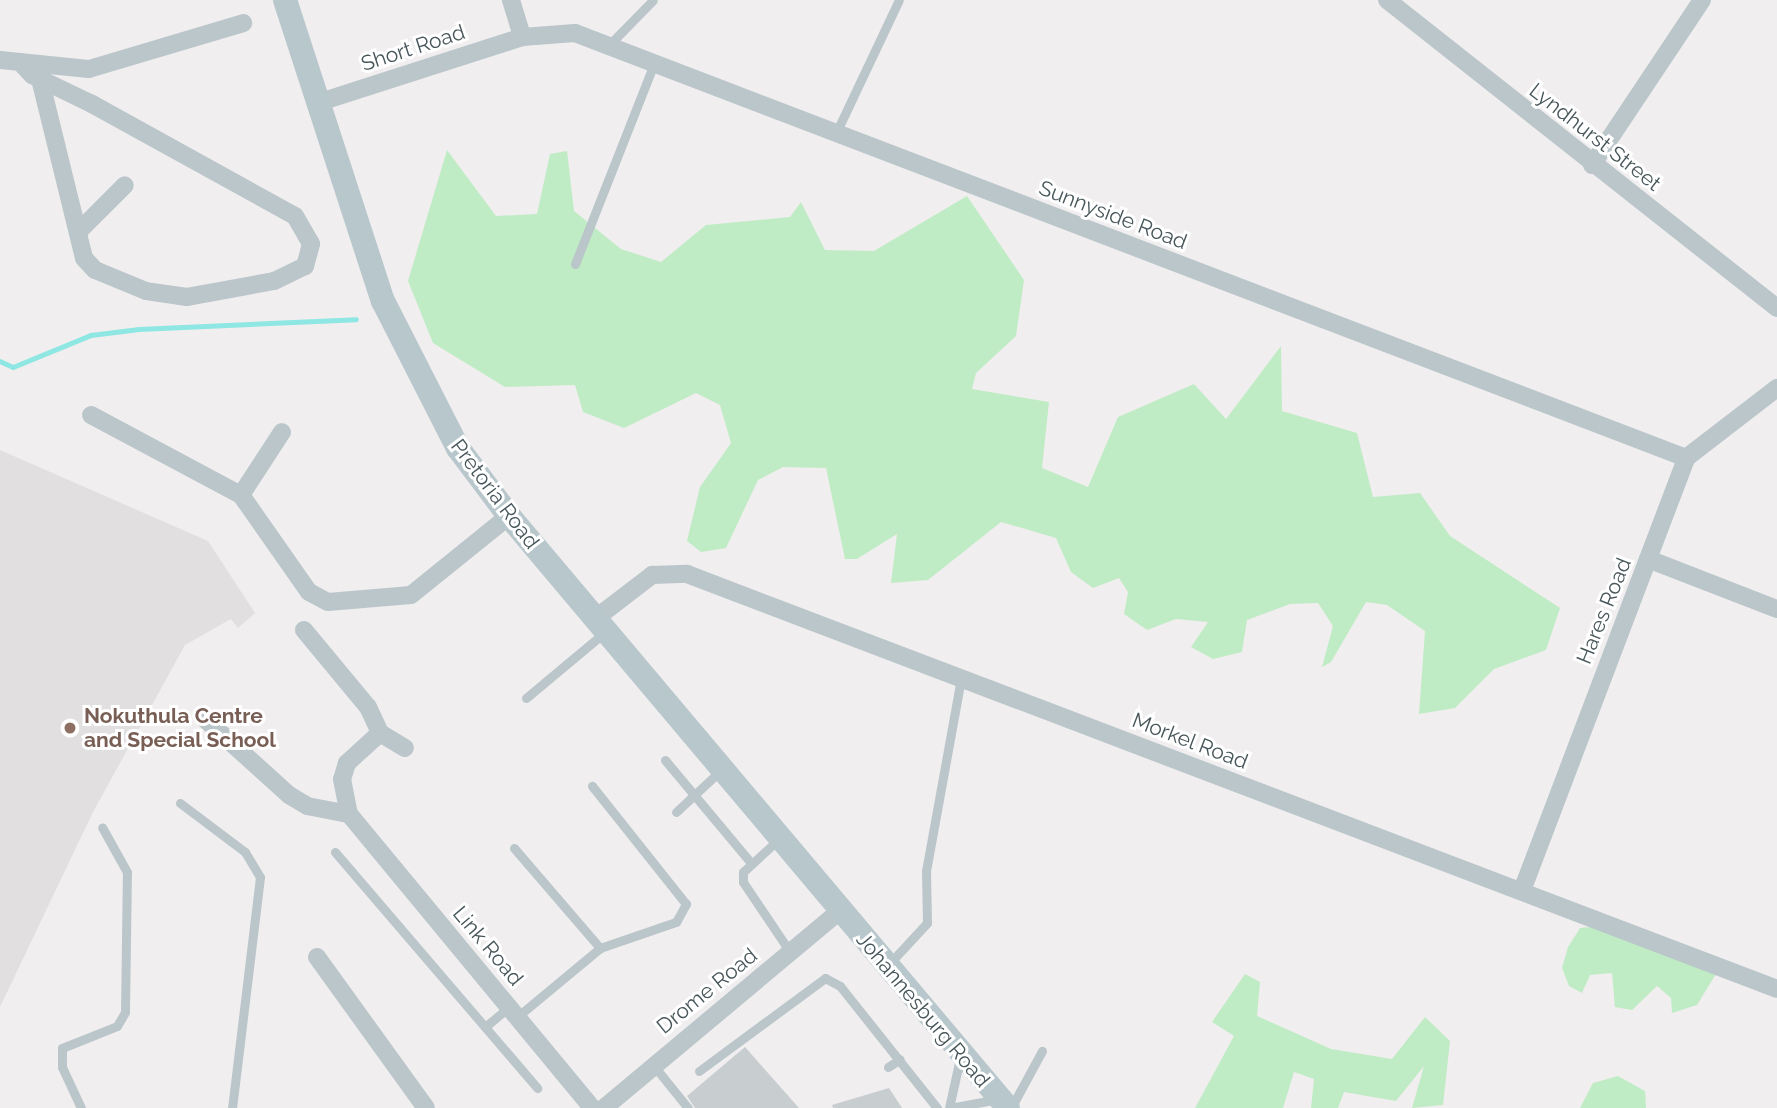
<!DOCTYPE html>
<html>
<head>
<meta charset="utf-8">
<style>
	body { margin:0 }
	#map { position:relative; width:1777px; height:1108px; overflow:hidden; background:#f1eeef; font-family:Raleway,sans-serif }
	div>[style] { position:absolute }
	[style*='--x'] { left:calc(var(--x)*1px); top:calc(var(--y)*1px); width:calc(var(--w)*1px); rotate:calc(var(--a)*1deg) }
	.education>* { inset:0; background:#e1dfe0 }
	.green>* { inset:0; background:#bfecc4 }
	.stream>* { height:4.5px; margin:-2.25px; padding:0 2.25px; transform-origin:2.25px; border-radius:2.25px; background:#8ee7e2 }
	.building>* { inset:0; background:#c8cdd0 }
	.service>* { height:9px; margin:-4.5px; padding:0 4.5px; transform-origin:4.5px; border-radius:4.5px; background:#bac6ca }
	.minor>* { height:18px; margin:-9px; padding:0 9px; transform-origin:9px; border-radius:9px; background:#bac6ca }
	.secondary>* { height:24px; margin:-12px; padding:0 12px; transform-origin:12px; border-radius:12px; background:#b8c7cc }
	.dots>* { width:19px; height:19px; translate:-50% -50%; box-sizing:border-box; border:4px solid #fff; border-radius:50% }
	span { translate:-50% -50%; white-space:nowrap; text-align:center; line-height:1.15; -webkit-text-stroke:6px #fff; paint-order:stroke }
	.street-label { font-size:21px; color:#47565a }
	.education-label { font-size:21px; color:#785e54; font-weight:700 }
	.left { translate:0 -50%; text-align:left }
</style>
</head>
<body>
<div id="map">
	<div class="education">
		<div style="clip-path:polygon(0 450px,208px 541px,255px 613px,238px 628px,231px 619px,185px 645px,93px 812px,0 1007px)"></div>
	</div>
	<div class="green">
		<div style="clip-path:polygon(447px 150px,496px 216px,537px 214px,550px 154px,567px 151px,574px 211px,621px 249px,661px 262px,706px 225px,790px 217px,801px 202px,825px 250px,874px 251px,967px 196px,1024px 280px,1016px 336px,976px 373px,972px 389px,1049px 402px,1042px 468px,1088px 487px,1118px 417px,1194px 384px,1226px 419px,1281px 346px,1282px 411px,1357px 433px,1373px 497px,1420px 493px,1450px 536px,1560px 608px,1546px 650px,1494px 669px,1455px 708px,1419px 714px,1425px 631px,1387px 605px,1366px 602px,1331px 662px,1322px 667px,1333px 626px,1318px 603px,1290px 604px,1247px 620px,1242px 652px,1213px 659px,1191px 647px,1208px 622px,1176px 619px,1147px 630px,1124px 614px,1128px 592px,1119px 578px,1093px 588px,1071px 572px,1056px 538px,1001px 522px,928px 580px,891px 583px,897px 534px,857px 559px,845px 559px,826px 468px,783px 467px,758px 480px,726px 548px,701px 552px,687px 541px,700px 487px,731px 443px,720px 405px,696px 393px,624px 428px,583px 412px,575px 385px,505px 387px,433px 343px,408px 281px)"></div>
		<div style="clip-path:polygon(1602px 926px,1716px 974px,1697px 1005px,1672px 1013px,1671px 998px,1657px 986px,1632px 1010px,1615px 1007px,1612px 973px,1590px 975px,1582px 993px,1569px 986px,1562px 968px,1568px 947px,1580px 928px)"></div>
		<div style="clip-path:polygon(1245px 974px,1260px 982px,1257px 1016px,1331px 1049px,1392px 1059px,1425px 1017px,1450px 1041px,1443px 1105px,1412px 1108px,1424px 1066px,1396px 1101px,1344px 1092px,1338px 1108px,1311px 1108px,1314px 1079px,1294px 1072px,1283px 1108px,1195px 1108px,1234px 1036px,1212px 1022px)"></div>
		<div style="clip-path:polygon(1618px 1076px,1645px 1091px,1646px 1108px,1580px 1108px,1593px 1083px)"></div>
	</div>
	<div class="stream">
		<div style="--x:0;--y:361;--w:14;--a:25"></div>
		<div style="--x:13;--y:367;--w:84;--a:-22.3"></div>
		<div style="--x:91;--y:335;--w:48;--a:-7.1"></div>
		<div style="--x:139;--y:329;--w:217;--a:-2.6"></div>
	</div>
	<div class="building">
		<div style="clip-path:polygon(745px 1047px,799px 1108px,695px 1108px,687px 1096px)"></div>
		<div style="clip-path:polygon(889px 1088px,902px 1108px,833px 1108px,832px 1105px)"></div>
	</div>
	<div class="service">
		<div style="--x:608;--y:46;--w:64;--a:-45.6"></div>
		<div style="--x:836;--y:133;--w:147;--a:-64.7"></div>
		<div style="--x:575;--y:264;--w:216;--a:-68.5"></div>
		<div style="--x:526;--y:698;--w:103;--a:-39.9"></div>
		<div style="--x:665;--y:760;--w:134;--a:50.1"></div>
		<div style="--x:180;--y:803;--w:81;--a:37"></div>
		<div style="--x:245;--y:852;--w:29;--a:59"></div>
		<div style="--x:260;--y:877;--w:233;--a:96.9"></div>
		<div style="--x:676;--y:812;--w:62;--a:-43"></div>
		<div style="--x:780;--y:838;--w:50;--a:137.4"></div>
		<div style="--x:743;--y:872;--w:10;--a:90"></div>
		<div style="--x:743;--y:882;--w:84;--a:56.1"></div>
		<div style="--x:514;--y:848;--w:132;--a:49.3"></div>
		<div style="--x:335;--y:852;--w:311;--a:49.4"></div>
		<div style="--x:889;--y:964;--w:56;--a:-47.2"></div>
		<div style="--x:927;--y:923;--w:52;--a:-91.1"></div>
		<div style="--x:926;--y:871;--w:196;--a:-79.7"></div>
		<div style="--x:517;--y:1017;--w:108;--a:-39.7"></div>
		<div style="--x:600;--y:948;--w:80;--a:-18.9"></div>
		<div style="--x:676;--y:922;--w:21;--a:-61"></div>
		<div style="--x:686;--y:904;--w:151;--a:-128.5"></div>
		<div style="--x:485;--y:1027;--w:31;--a:-40"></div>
		<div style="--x:654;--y:1066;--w:54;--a:51"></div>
		<div style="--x:888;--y:1067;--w:14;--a:-34"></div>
		<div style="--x:699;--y:1071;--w:157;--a:-36.4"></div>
		<div style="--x:825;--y:978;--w:17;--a:28"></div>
		<div style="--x:840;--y:986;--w:156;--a:51.5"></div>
		<div style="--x:81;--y:1108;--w:45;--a:-114.9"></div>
		<div style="--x:62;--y:1067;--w:19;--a:-90"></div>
		<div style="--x:62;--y:1048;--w:59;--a:-21.8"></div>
		<div style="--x:117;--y:1026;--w:16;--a:-60"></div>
		<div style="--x:125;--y:1012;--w:140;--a:-89.2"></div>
		<div style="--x:127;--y:872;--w:51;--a:-119.1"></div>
		<div style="--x:949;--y:1108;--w:51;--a:-77.6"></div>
		<div style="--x:950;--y:1108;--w:49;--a:-10.6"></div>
		<div style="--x:1011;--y:1108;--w:65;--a:-61.5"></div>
	</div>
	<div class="minor">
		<div style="--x:511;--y:0;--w:39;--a:73"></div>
		<div style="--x:1387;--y:0;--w:497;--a:38.3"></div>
		<div style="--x:0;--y:60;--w:89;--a:5.8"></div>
		<div style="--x:89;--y:69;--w:161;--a:-16.6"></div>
		<div style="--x:20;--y:62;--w:18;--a:47"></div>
		<div style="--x:32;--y:75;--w:9;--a:27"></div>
		<div style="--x:40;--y:79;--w:58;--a:25.7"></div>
		<div style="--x:92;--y:104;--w:232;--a:28.9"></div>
		<div style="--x:295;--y:216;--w:32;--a:60"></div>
		<div style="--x:311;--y:244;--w:23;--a:105"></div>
		<div style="--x:305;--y:266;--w:34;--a:154"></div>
		<div style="--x:274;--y:281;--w:88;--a:169.6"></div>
		<div style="--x:187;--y:297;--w:41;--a:-171.7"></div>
		<div style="--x:146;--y:291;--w:55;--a:-157.6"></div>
		<div style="--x:95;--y:270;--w:16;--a:-133"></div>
		<div style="--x:84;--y:258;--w:184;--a:-103.8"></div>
		<div style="--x:317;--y:103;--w:215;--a:-17.8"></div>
		<div style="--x:522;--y:37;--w:53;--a:-4.3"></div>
		<div style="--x:575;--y:33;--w:1190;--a:20.93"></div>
		<div style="--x:1592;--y:165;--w:198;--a:-56.3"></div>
		<div style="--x:78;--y:232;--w:66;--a:-45"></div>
		<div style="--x:91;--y:415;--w:170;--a:28.1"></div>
		<div style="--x:241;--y:495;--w:118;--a:55"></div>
		<div style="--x:309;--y:592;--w:21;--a:28"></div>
		<div style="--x:328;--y:602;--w:83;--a:-4.8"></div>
		<div style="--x:411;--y:595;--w:126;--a:-38.9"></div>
		<div style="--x:241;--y:495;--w:75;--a:-56.9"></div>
		<div style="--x:1648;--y:559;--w:138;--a:21.2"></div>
		<div style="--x:596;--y:618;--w:71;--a:-37.5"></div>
		<div style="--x:652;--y:575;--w:35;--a:-2"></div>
		<div style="--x:687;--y:574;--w:1166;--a:20.84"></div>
		<div style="--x:304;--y:630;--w:100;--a:50.3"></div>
		<div style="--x:368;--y:707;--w:29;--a:65"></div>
		<div style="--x:380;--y:733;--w:45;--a:137.7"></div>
		<div style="--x:347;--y:763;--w:17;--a:107"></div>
		<div style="--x:342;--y:779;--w:36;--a:79"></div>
		<div style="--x:349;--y:814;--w:381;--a:50.4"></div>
		<div style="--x:206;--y:720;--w:112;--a:42.1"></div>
		<div style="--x:289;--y:795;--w:21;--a:31"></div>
		<div style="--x:307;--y:806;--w:43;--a:10.8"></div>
		<div style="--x:380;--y:733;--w:29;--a:31"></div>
		<div style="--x:1523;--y:888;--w:460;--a:-69.2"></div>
		<div style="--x:1686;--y:458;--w:115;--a:-37.6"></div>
		<div style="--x:317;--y:957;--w:186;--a:54.2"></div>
		<div style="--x:604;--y:1108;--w:307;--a:-39.9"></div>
	</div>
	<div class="secondary">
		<div style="--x:285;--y:0;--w:317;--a:72"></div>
		<div style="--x:383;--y:301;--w:165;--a:63"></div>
		<div style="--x:458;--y:448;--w:85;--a:53.1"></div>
		<div style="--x:509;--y:516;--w:774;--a:49.87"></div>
	</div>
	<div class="dots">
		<div style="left:70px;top:728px;background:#8d6e63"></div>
	</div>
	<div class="street-label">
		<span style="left:413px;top:48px;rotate:-18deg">Short Road</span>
		<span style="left:1595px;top:137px;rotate:38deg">Lyndhurst Street</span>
		<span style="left:1113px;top:215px;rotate:21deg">Sunnyside Road</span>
		<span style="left:495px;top:494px;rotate:53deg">Pretoria Road</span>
		<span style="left:1604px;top:611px;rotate:-68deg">Hares Road</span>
		<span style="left:1190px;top:741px;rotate:21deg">Morkel Road</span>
		<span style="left:488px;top:946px;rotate:50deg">Link Road</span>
		<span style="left:707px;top:991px;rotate:-39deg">Drome Road</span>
		<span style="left:923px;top:1010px;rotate:50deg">Johannesburg Road</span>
	</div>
	<div class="education-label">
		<span class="left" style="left:84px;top:728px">Nokuthula Centre<br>and Special School</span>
	</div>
</div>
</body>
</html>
